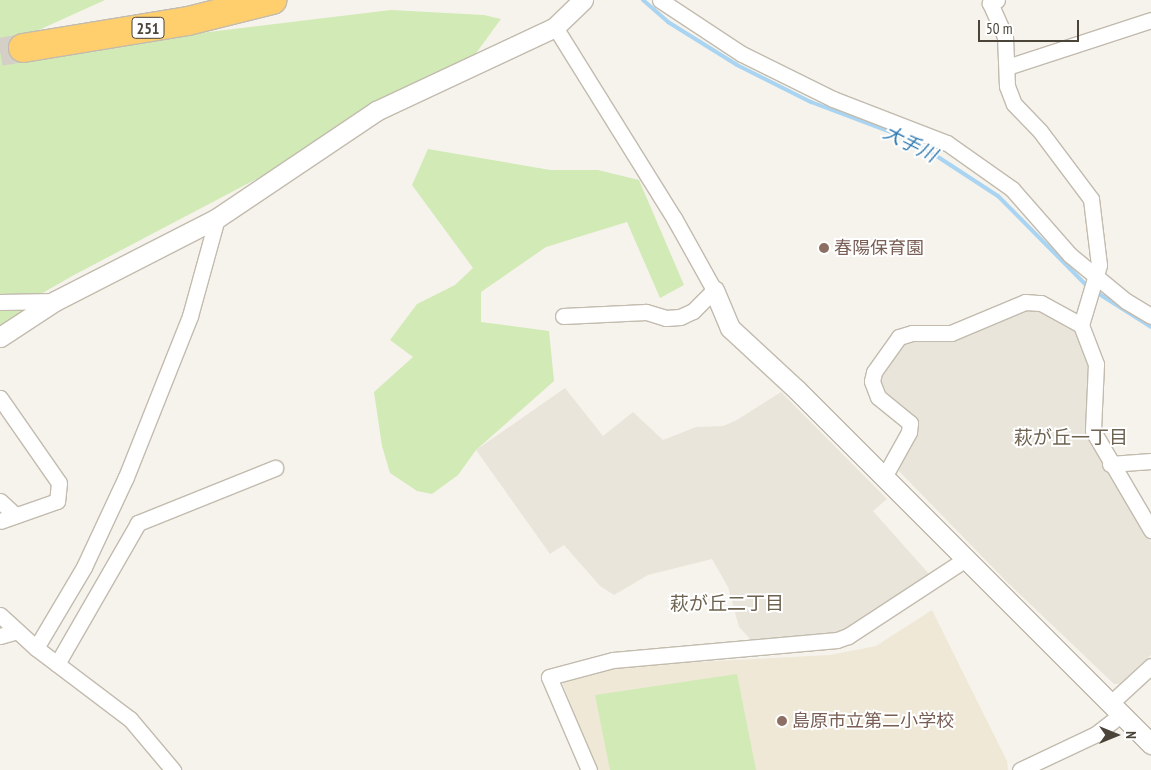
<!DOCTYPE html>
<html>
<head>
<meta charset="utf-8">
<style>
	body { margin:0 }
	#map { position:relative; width:1151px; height:770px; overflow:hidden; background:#f6f3ec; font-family:"PT Sans Narrow","Noto Sans JP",sans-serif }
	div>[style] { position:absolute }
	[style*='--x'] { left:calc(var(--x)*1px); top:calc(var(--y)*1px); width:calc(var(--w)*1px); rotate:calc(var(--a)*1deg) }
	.residential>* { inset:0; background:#eae5da }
	.education>* { inset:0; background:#efe8d6 }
	.green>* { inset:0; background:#d2eab5 }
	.stream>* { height:4px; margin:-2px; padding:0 2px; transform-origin:2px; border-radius:2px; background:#a9d4f2 }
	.motorway-tunnel>* { height:28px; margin-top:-14px; transform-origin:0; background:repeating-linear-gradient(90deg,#d4d0c8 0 28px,transparent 0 42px) }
	.roads { filter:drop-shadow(1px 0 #c2bbae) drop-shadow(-1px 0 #c2bbae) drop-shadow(0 1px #c2bbae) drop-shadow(0 -1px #c2bbae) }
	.minor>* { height:15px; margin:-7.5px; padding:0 7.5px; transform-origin:7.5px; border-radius:7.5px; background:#fff }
	.tertiary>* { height:19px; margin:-9.5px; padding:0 9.5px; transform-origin:9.5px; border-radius:9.5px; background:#fff }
	.motorway>* { height:28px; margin:-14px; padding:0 14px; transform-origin:14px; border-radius:14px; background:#ffcf6e }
	.dots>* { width:14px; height:14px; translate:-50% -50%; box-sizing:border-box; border:2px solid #fff; border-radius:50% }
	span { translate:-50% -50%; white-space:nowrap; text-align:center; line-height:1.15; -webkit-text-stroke:4px #fff; paint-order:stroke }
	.shield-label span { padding:1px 4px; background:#fff; border:1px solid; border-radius:4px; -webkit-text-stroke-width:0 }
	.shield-label { font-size:16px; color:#4b4439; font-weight:700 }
	.education-label { font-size:18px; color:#785e54 }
	.left { translate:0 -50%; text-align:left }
	.water-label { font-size:19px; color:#2e7ab2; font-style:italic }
	.neighbourhood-label { font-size:19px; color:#6e6250 }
	.north { position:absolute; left:1091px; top:710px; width:50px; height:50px; -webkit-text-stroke:4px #fff; paint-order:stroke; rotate:90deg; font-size:14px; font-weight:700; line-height:20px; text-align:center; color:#4b4439 }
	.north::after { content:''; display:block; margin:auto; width:18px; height:22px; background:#4b4439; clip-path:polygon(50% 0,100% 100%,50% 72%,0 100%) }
	.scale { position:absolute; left:978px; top:20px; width:101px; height:22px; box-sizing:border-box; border:2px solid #4b4439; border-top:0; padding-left:6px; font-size:15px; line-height:18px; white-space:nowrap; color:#4b4439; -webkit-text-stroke:4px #fff; paint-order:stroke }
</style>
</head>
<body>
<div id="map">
	<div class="residential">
		<div style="clip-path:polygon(1037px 307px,1078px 331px,1089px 360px,1087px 430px,1091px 444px,1151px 542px,1151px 655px,1119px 684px,1114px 684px,1007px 582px,895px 467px,918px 424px,913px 415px,883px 396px,879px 389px,880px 375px,902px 342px)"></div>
		<div style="clip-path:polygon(565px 388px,603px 436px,633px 412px,663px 440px,696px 427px,723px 426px,737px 420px,781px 392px,887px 499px,873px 511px,929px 574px,922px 584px,847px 631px,753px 642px,739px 627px,728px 587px,712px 559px,648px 575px,614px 595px,600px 586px,564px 545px,550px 554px,476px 450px)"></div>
	</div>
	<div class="education">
		<div style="clip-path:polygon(932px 610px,1007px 761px,1008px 770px,596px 770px,562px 682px,622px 666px,830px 655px,876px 646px)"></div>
	</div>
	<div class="green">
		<div style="clip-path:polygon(0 0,105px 0,10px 43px,184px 35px,391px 10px,484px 15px,501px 19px,474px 56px,268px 173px,74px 275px,18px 307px,28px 308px,0 326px)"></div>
		<div style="clip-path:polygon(428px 149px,550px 170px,598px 170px,639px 180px,684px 285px,660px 298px,627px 222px,546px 247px,481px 292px,481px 322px,549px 331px,554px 381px,476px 450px,458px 475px,432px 494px,417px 491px,390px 473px,382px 446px,374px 392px,413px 357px,390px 340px,417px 304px,455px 285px,473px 268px,412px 185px)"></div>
		<div style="clip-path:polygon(737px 674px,756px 770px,610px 770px,595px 695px)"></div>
	</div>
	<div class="stream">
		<div style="--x:643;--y:0;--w:33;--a:41"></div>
		<div style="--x:668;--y:22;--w:81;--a:31.9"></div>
		<div style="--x:737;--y:65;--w:83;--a:26.6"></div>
		<div style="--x:811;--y:102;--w:94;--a:20.6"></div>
		<div style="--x:899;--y:135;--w:41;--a:29.1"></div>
		<div style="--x:935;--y:155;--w:75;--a:33.1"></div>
		<div style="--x:998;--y:196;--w:128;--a:45.3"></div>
		<div style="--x:1096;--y:292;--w:65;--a:32.5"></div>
	</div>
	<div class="motorway-tunnel">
		<div style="--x:0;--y:52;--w:23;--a:-10"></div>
	</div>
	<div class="roads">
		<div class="minor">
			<div style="--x:660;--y:0;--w:98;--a:33.4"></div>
			<div style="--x:742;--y:54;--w:102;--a:26.3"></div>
			<div style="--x:833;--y:99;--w:122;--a:21.1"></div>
			<div style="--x:947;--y:143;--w:80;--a:35.3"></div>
			<div style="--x:1012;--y:189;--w:88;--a:48.7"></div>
			<div style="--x:1070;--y:255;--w:72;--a:39.4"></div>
			<div style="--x:1126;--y:301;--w:29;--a:31"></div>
			<div style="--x:997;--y:0;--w:8;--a:157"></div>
			<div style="--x:990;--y:3;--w:36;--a:66"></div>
			<div style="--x:1005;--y:36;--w:50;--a:87.7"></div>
			<div style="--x:1007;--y:86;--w:19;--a:69"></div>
			<div style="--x:1014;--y:104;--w:37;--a:46"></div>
			<div style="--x:1040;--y:131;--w:85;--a:53.1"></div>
			<div style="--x:1091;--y:199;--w:66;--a:83.1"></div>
			<div style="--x:1099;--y:265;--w:63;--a:106.7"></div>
			<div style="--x:1081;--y:325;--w:42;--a:69"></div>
			<div style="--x:1096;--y:364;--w:67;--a:92.6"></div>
			<div style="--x:1093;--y:431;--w:115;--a:59.6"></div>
			<div style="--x:555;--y:27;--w:225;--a:58.1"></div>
			<div style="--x:674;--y:218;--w:82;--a:60.9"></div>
			<div style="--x:714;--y:290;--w:30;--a:135"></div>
			<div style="--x:693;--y:311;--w:14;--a:155"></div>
			<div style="--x:680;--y:317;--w:14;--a:176"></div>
			<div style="--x:666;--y:318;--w:21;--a:-163"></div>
			<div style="--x:646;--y:312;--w:83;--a:177.2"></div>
			<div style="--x:1007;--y:67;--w:151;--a:-18.1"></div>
			<div style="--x:0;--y:302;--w:55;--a:-1"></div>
			<div style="--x:0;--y:398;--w:103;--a:55.2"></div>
			<div style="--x:59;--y:483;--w:18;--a:96"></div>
			<div style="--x:57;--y:501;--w:60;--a:160.7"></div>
			<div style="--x:1110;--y:464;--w:41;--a:-4.2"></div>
			<div style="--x:884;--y:477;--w:51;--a:-60.9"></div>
			<div style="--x:909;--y:432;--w:9;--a:-84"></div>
			<div style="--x:910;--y:423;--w:41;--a:-140.9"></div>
			<div style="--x:878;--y:397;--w:17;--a:-111"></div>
			<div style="--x:872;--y:381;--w:9;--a:-77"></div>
			<div style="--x:874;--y:372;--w:43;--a:-54.5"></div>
			<div style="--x:899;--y:337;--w:14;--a:-17"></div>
			<div style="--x:912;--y:333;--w:39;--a:0"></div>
			<div style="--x:951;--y:333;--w:80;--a:-22.7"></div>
			<div style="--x:1025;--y:302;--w:16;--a:4"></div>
			<div style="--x:1041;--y:303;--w:46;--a:28.8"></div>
			<div style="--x:0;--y:501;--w:21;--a:43"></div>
			<div style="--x:0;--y:615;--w:49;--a:42.5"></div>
			<div style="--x:36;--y:648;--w:118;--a:37.1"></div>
			<div style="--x:130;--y:719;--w:67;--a:49.9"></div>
			<div style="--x:0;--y:636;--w:18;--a:-16"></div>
			<div style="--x:36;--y:648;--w:94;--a:-59.3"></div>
			<div style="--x:84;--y:567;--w:99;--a:-65"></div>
			<div style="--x:126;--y:477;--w:173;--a:-68.3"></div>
			<div style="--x:190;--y:316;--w:102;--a:-74.6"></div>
			<div style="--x:57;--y:664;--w:163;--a:-60.1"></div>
			<div style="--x:138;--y:523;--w:148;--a:-21.9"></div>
			<div style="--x:1112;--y:702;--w:53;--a:-42.7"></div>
			<div style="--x:589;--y:770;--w:101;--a:-113.3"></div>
			<div style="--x:549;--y:677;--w:66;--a:-14.9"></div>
			<div style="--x:613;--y:660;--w:225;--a:-5.1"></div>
			<div style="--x:837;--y:640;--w:12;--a:-20"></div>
			<div style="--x:848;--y:636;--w:142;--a:-33.2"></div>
			<div style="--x:1020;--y:770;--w:84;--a:-25.3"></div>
			<div style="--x:1096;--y:734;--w:34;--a:-38"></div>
		</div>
		<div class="tertiary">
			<div style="--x:714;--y:290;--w:41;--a:67.2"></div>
			<div style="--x:730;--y:328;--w:91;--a:42.8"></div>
			<div style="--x:797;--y:390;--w:501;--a:45"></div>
			<div style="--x:0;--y:337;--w:66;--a:-33.2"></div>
			<div style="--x:55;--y:301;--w:182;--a:-27.1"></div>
			<div style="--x:217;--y:218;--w:192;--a:-33.9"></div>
			<div style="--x:376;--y:111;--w:198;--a:-25.1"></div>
			<div style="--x:555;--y:27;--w:39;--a:-44"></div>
		</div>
		<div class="motorway">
			<div style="--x:23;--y:48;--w:167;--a:-9.3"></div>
			<div style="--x:188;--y:21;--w:87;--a:-14"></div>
		</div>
	</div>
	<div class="dots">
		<div style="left:824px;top:248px;background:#8d6e63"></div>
		<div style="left:782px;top:721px;background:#8d6e63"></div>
	</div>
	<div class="shield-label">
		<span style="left:148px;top:28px">251</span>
	</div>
	<div class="education-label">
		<span class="left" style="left:834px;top:248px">春陽保育園</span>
		<span class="left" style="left:792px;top:721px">島原市立第二小学校</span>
	</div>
	<div class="water-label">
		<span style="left:910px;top:144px;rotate:27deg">大手川</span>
	</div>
	<div class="neighbourhood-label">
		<span style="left:1071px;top:438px">萩が丘一丁目</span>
		<span style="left:727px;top:604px">萩が丘二丁目</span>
	</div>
	<div class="north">N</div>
	<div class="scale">50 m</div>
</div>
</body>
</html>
